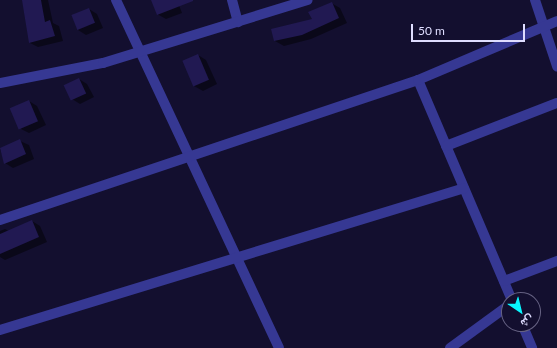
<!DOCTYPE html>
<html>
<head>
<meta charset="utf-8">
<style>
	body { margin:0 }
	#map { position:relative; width:557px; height:348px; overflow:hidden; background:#130f2f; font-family:Lato,Vazirmatn,sans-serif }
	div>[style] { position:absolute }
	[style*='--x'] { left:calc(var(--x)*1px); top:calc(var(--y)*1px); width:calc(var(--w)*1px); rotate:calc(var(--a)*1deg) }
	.shadow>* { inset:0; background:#0007 }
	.building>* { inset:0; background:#211952; transform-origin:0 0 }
	.street>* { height:10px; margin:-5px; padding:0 5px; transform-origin:5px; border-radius:5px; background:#363893 }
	span { translate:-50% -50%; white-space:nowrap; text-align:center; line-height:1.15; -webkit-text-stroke:3.5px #130f2f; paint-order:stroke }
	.north { position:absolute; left:501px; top:292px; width:40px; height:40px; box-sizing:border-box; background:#130f2f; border:1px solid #656182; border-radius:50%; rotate:145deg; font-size:11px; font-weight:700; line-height:16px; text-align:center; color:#dfddff }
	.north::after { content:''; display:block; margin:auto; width:14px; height:18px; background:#09f7ff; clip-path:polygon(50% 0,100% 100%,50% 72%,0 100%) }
	.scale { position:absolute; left:411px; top:24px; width:114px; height:18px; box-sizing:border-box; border:2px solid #dfddff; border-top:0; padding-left:5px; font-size:12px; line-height:14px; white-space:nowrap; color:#dfddff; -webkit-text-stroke:3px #130f2f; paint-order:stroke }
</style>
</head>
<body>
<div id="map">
	<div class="shadow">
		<div style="clip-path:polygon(23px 0,48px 0,53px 23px,59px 26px,63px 41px,38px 47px,30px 43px)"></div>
		<div style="clip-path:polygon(152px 0,177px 0,182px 13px,166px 19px,157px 14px)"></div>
		<div style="clip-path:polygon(331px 3px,340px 8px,347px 23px,311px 39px,284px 46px,275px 41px,273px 30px,313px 20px)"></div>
		<div style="clip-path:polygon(89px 9px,97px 14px,103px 28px,86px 35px,78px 30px)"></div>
		<div style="clip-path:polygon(198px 55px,206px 60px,217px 84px,203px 91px,194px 86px)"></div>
		<div style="clip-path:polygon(79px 79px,87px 84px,94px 97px,80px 104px,72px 99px)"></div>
		<div style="clip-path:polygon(29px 101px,37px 106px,46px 125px,29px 133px,21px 129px)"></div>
		<div style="clip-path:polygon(20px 141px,29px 145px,34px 159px,13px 168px,5px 163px,0 149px)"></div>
		<div style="clip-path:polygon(32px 221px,40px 226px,47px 242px,5px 260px,0 257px,0 231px,5px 229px,9px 231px)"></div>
	</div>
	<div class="building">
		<div style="clip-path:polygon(22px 0,41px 0,45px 22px,50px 20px,55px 36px,29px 43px)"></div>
		<div style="clip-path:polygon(151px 0,193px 0,193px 1px,157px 15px)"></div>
		<div style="clip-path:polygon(332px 2px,339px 18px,302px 35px,274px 41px,271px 29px,312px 19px,308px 12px)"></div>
		<div style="left:89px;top:8px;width:16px;height:19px;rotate:68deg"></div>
		<div style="left:198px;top:54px;width:28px;height:17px;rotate:67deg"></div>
		<div style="left:79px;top:78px;width:17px;height:17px;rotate:65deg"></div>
		<div style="left:29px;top:100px;width:23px;height:21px;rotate:67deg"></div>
		<div style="clip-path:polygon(20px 139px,26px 154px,4px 164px,0 148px)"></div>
		<div style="clip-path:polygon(32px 220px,39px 237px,0 254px,0 234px)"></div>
	</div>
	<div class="street">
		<div style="--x:116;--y:0;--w:384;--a:64.9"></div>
		<div style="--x:232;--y:0;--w:23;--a:75"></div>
		<div style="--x:535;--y:0;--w:70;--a:71.6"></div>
		<div style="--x:418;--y:80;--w:239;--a:66.9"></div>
		<div style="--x:0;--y:83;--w:105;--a:-11"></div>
		<div style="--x:103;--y:63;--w:214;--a:-17.1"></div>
		<div style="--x:446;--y:146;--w:119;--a:-21.2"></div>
		<div style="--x:0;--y:220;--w:441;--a:-18.5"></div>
		<div style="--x:418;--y:80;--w:151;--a:-23"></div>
		<div style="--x:504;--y:281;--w:57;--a:-20.7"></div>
		<div style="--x:522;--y:324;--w:26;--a:67"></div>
		<div style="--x:0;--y:330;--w:485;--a:-17"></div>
		<div style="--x:450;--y:348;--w:73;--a:-36.1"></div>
	</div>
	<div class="north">ش</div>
	<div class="scale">50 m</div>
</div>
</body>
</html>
